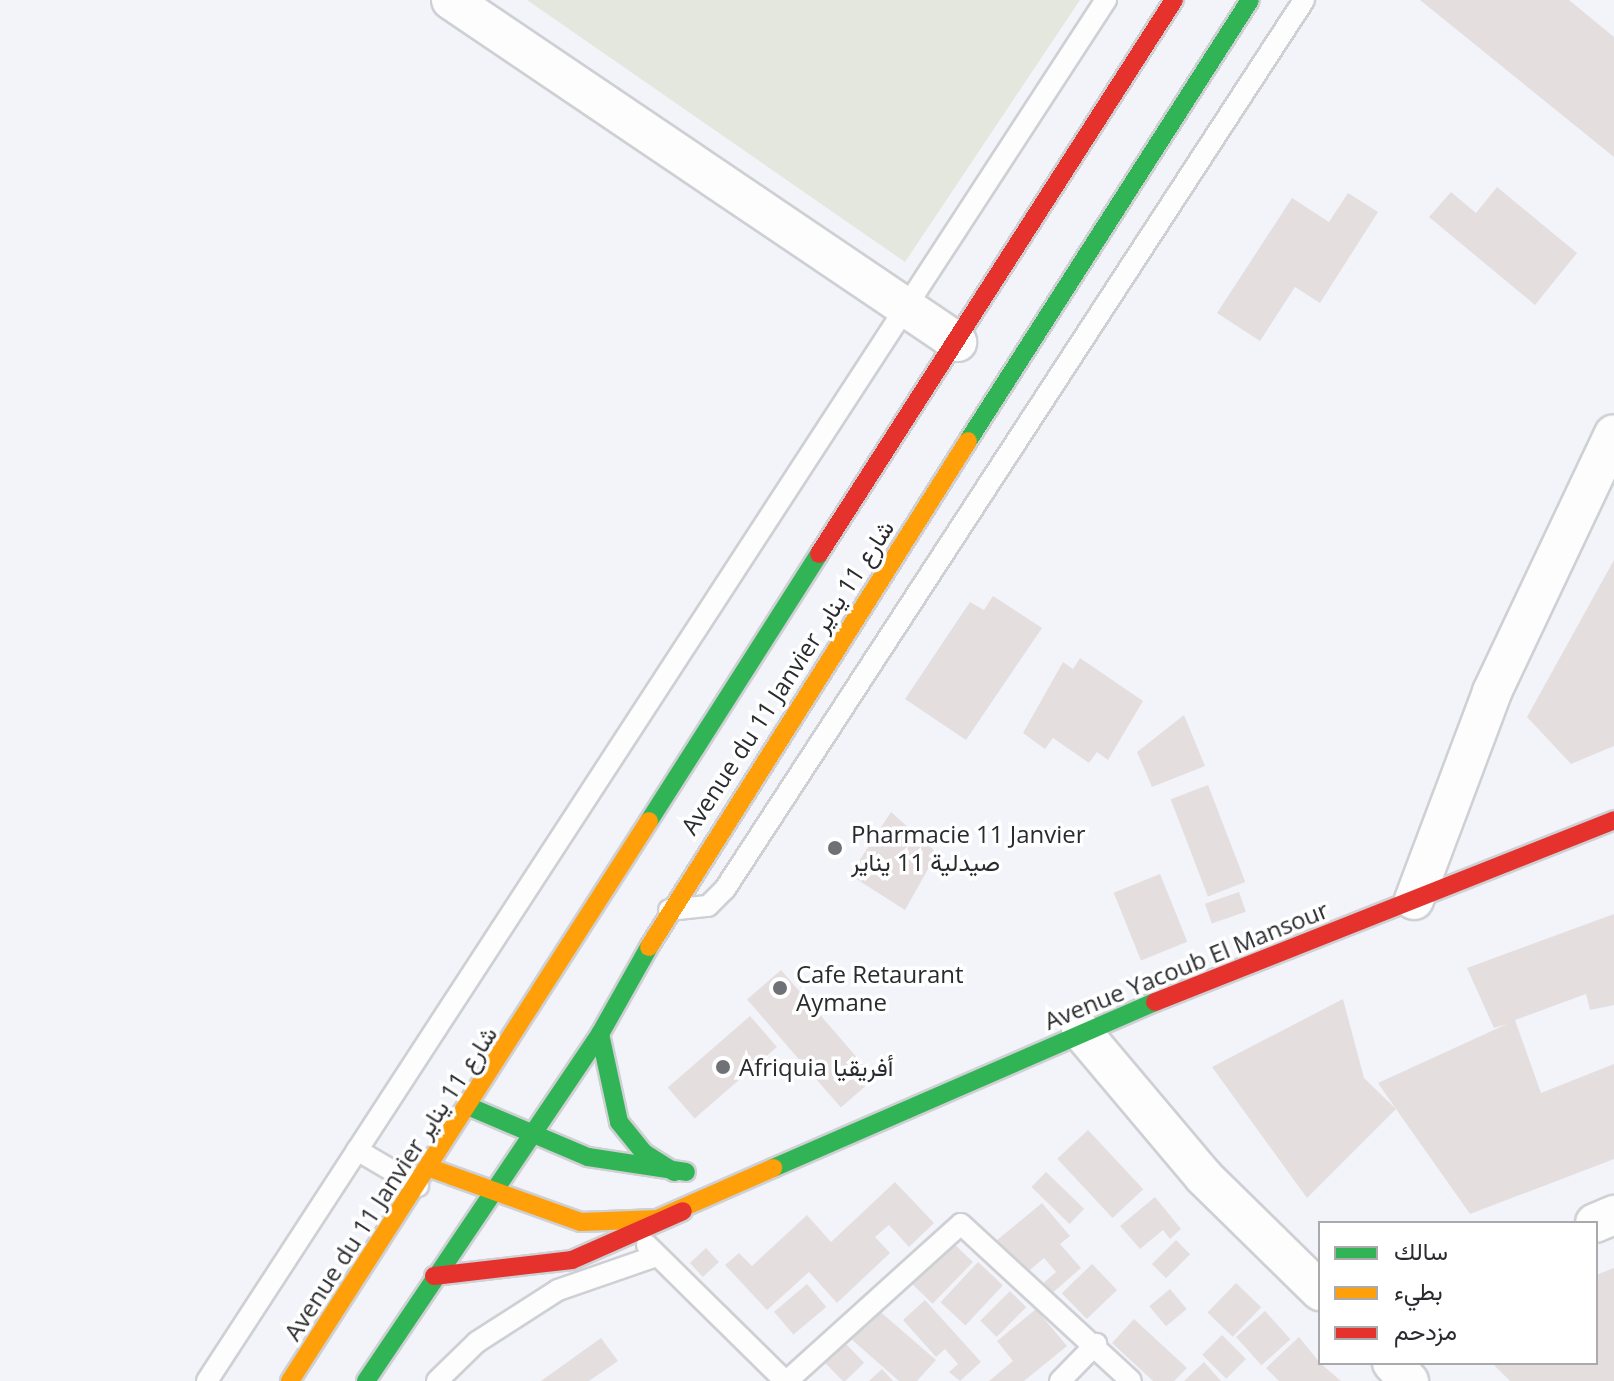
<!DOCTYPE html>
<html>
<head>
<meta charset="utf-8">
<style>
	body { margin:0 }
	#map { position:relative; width:1614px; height:1381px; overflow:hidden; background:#f2f4fa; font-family:"Open Sans",Vazirmatn,sans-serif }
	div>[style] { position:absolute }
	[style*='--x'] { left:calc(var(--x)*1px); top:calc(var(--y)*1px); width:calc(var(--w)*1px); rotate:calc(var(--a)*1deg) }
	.green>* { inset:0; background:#e4e7dd }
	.building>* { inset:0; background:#e5dedf; transform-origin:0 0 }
	.roads { filter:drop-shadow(2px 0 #ced0d4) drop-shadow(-2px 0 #ced0d4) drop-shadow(0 2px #ced0d4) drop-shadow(0 -2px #ced0d4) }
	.lane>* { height:20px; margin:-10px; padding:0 10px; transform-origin:10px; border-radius:10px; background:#fdfdfe }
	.street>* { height:38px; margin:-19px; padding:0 19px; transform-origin:19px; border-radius:19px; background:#fdfdfe }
	.fast>* { height:18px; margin:-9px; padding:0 9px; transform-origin:9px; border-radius:9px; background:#30b455 }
	.slow>* { height:18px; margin:-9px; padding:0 9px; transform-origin:9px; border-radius:9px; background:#ff9f0a }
	.jam>* { height:18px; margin:-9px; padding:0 9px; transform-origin:9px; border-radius:9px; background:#e5322d }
	.dots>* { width:22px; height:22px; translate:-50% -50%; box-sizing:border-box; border:4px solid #fff; border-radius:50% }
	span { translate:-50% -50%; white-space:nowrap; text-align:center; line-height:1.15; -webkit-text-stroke:7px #fff; paint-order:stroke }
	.street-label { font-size:24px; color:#2a2b2f }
	.poi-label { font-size:24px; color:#2a2b2f }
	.left { translate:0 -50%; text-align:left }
	.legend { position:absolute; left:1318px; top:1221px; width:280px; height:144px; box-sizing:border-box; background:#fff; border:2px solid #aaaaac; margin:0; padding:10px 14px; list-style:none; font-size:24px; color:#2a2b2f }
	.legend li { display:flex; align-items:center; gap:16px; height:40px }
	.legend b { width:40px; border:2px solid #aaaaac }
</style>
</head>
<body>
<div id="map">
	<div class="green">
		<div style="clip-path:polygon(527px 0,1080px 0,905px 262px)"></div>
	</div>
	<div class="building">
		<div style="clip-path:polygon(1420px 0,1569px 0,1614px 37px,1614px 157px)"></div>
		<div style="clip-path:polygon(1497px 187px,1577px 253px,1535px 305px,1429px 217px,1451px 192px,1476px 213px)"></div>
		<div style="clip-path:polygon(1348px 193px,1378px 212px,1320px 303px,1295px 287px,1260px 341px,1217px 313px,1292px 198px,1329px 222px)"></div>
		<div style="clip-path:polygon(1614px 560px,1614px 746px,1571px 764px,1527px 717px)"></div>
		<div style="clip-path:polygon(993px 596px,1042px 628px,966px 740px,905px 699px,970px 602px,984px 610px)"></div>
		<div style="clip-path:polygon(1080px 658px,1143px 701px,1108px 760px,1097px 752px,1089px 763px,1053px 738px,1045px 749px,1023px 733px,1063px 662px,1073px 669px)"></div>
		<div style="clip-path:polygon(1184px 715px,1205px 766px,1152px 787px,1137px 752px)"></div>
		<div style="left:1208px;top:785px;width:104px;height:40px;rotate:69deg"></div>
		<div style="clip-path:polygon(891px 812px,937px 853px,905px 910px,850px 875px)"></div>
		<div style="left:1160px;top:874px;width:73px;height:50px;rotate:68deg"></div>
		<div style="left:1239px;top:892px;width:21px;height:36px;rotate:71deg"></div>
		<div style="clip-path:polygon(1614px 914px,1614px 1005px,1590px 1010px,1586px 994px,1515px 1020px,1541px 1093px,1614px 1064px,1614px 1159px,1470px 1214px,1396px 1109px,1307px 1198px,1212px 1067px,1343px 999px,1364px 1078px,1396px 1109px,1378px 1083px,1507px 1024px,1494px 1028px,1467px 968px)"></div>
		<div style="left:781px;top:970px;width:143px;height:45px;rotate:49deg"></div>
		<div style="left:750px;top:1016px;width:41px;height:109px;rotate:49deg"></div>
		<div style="left:1088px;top:1130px;width:81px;height:42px;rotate:47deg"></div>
		<div style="left:1046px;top:1172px;width:53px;height:21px;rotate:44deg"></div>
		<div style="clip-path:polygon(895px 1182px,934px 1223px,909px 1247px,889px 1225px,875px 1237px,890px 1253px,837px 1303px,809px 1272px,767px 1310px,725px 1265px,739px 1253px,752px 1266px,807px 1215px,831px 1242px)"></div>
		<div style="clip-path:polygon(1155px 1197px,1181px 1229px,1170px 1239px,1163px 1230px,1140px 1249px,1120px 1226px)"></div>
		<div style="clip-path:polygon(1042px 1203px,1070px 1236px,1060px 1244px,1081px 1268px,1050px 1295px,1041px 1285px,1056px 1272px,1044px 1258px,1024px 1275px,996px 1241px)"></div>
		<div style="left:947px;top:1237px;width:36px;height:58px;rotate:44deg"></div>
		<div style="left:1176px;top:1240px;width:20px;height:34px;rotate:45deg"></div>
		<div style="left:706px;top:1248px;width:19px;height:22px;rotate:47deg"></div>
		<div style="left:978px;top:1262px;width:34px;height:55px;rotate:43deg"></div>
		<div style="left:1092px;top:1264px;width:36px;height:42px;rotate:46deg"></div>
		<div style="clip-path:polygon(1614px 1268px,1614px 1381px,1510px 1381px,1492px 1363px,1596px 1363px,1596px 1275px)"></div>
		<div style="left:1236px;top:1283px;width:35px;height:41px;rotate:44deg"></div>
		<div style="left:807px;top:1284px;width:30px;height:43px;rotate:50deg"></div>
		<div style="left:1170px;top:1289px;width:26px;height:27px;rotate:50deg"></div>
		<div style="left:1010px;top:1291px;width:23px;height:42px;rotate:45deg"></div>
		<div style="clip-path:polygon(925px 1300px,981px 1362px,960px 1381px,949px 1372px,958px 1364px,945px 1349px,936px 1357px,903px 1320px)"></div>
		<div style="clip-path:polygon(877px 1309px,936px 1360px,917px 1381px,899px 1381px,850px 1338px)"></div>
		<div style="clip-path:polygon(1036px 1309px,1067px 1346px,1024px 1381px,989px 1381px,1013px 1361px,997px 1341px)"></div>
		<div style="left:1265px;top:1311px;width:38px;height:39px;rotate:48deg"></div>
		<div style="clip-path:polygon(1134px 1319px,1187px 1368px,1174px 1381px,1153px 1381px,1112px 1343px)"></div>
		<div style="left:1222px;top:1335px;width:34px;height:28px;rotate:45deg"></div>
		<div style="clip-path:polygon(1299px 1337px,1320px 1363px,1341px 1381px,1279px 1381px,1266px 1368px)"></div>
		<div style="clip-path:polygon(601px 1338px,618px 1361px,589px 1381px,541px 1381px)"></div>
		<div style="left:844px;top:1342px;width:29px;height:28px;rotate:46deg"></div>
		<div style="clip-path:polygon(1204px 1362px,1221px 1381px,1184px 1381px)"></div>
		<div style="clip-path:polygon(882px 1369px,893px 1381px,869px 1381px)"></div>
	</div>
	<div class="roads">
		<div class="lane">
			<div style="--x:669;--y:910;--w:39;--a:-6"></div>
			<div style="--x:708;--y:906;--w:24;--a:-45"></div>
			<div style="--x:725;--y:889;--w:1061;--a:-56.92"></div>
			<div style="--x:357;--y:1150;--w:71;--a:30.5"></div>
			<div style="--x:647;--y:1245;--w:194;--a:44.6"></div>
			<div style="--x:207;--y:1381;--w:1648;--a:-56.94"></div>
			<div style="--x:437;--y:1381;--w:56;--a:-44.3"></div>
			<div style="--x:477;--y:1342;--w:96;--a:-32.7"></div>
			<div style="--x:558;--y:1290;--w:104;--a:-19.1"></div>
			<div style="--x:787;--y:1381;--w:234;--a:-42.1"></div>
			<div style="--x:961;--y:1224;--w:231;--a:42.7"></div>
			<div style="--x:1060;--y:1381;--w:52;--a:-45.8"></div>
		</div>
		<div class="street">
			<div style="--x:451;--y:0;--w:611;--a:34.05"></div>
			<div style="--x:1414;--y:900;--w:222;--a:-69.4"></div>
			<div style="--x:1492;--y:692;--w:285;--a:-64.7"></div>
			<div style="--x:1081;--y:1031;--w:191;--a:49.9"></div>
			<div style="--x:1204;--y:1177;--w:163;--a:44.5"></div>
			<div style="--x:1595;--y:1223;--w:21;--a:-23"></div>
			<div style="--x:1392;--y:1363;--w:25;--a:47"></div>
		</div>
		<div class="fast">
			<div style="--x:968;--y:441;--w:523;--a:-57.4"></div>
			<div style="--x:649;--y:821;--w:317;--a:-57.5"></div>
			<div style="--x:600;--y:1034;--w:90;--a:77.8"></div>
			<div style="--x:619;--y:1122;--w:40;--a:51"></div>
			<div style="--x:644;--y:1153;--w:36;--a:32"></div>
			<div style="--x:470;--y:1107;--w:128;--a:23"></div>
			<div style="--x:588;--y:1157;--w:99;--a:8.7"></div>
			<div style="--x:773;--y:1168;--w:417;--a:-23.5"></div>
			<div style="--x:366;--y:1381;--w:419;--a:-56"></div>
			<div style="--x:600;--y:1034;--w:100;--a:-60.6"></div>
		</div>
		<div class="slow">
			<div style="--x:649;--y:947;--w:598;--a:-57.77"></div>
			<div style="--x:430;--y:1168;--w:160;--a:19.7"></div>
			<div style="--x:581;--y:1222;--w:76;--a:-2.3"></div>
			<div style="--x:657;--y:1219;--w:127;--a:-23.7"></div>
			<div style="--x:290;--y:1381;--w:665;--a:-57.34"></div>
		</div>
		<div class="jam">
			<div style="--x:819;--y:554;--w:658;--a:-57.35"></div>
			<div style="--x:1155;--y:1002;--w:494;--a:-21.6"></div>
			<div style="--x:434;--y:1276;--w:139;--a:-6.6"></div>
			<div style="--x:572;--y:1260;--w:121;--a:-23.8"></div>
		</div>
	</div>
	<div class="dots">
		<div style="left:835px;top:848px;background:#707176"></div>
		<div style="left:780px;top:988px;background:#707176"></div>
		<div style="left:723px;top:1067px;background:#707176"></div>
	</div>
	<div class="street-label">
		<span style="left:787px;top:677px;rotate:-57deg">Avenue du 11 Janvier شارع 11 يناير</span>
		<span style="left:1186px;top:965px;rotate:-22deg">Avenue Yacoub El Mansour</span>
		<span style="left:390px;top:1183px;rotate:-57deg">Avenue du 11 Janvier شارع 11 يناير</span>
	</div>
	<div class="poi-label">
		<span class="left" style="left:851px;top:848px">Pharmacie 11 Janvier<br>صيدلية 11 يناير</span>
		<span class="left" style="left:796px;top:988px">Cafe Retaurant<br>Aymane</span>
		<span class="left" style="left:739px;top:1067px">Afriquia أفريقيا</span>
	</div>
	<ul class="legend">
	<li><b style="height:10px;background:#30b455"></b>سالك</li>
	<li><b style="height:10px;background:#ff9f0a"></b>بطيء</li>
	<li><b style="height:10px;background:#e5322d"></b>مزدحم</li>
	</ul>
</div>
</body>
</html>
